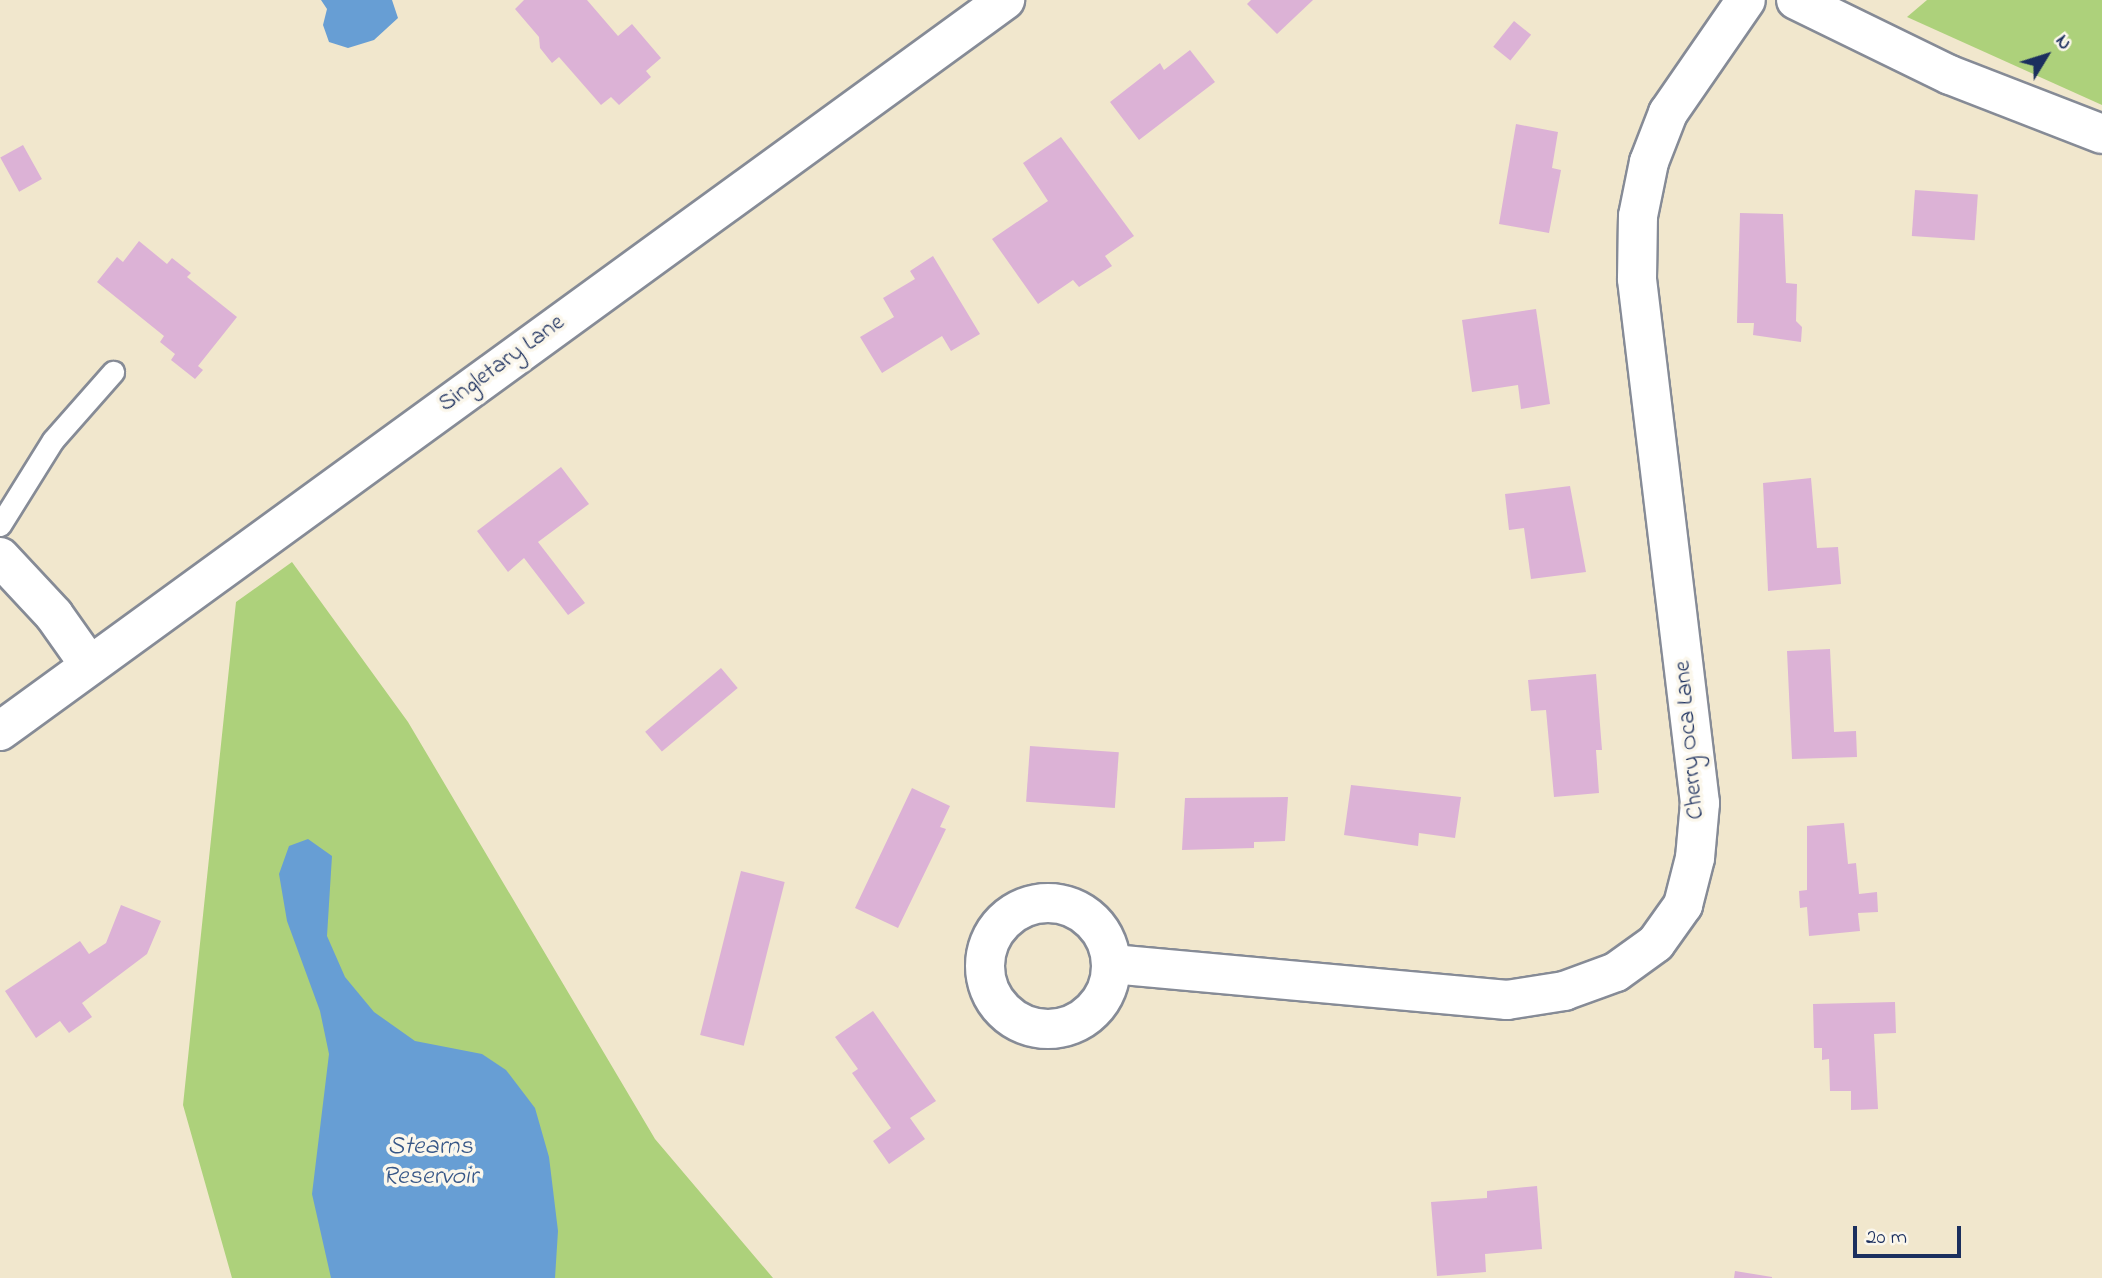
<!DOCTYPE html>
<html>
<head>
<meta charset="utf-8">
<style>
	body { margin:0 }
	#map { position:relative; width:2102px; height:1278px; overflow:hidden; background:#f1e7cd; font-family:"Indie Flower",sans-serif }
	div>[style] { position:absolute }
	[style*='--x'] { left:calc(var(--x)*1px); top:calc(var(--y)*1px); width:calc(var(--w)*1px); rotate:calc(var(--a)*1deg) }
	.green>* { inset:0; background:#add17b }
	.water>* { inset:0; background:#679ed4 }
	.building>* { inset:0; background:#dcb2d6; transform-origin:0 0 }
	.roads { filter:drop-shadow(2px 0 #868b96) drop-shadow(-2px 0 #868b96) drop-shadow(0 2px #868b96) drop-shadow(0 -2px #868b96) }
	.lane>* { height:21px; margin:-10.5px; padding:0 10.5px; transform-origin:10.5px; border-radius:10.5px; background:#fff }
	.street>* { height:38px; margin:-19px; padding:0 19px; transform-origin:19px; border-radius:19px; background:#fff }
	.street>.ring { margin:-19px; padding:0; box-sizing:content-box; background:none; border:38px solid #fff; border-radius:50% }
	.secondary>* { height:38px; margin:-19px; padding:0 19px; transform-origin:19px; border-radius:19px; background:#fff }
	span { translate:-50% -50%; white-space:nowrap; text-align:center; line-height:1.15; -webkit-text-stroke:7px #fbf7ec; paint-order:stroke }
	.street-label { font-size:24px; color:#1b2f5e }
	.water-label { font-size:26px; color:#365687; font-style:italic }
	.north { position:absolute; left:2011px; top:21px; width:70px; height:70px; -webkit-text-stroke:5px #fbf7ec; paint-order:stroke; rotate:52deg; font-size:19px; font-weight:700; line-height:28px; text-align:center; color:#1b2f5e }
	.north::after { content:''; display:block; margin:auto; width:24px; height:32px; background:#1b2f5e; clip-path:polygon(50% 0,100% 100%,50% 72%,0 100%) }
	.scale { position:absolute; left:1853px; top:1226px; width:108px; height:32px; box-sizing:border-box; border:4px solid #1b2f5e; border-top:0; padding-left:9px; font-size:21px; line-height:24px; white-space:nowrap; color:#1b2f5e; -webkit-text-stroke:5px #fbf7ec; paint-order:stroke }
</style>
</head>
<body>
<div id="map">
	<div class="green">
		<div style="clip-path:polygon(1927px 0,2102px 0,2102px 105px,1907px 17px)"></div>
		<div style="clip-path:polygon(292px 562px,408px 722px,655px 1139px,773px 1278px,232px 1278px,183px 1105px,236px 602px)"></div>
	</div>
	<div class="water">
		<div style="clip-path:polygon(321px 0,392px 0,398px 18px,374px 40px,348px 48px,329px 42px,323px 25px,327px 9px)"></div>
		<div style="clip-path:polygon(308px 839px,332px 856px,327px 936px,345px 977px,374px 1012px,415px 1041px,482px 1054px,506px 1070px,535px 1108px,549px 1157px,558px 1231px,555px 1278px,331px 1278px,312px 1194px,329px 1054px,320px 1011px,287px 921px,279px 874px,289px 846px)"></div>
	</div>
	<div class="building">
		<div style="clip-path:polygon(524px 0,587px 0,618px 36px,632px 24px,661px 58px,646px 71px,651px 77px,619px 105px,611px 97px,601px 105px,559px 57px,552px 63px,540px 48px,539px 37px,515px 9px)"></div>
		<div style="clip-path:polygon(1251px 0,1313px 0,1277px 34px,1247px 4px)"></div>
		<div style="left:1514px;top:21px;width:22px;height:33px;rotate:39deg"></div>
		<div style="clip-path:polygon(1190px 50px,1215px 82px,1139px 140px,1110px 102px,1160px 63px,1164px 70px)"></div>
		<div style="clip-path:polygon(1516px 124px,1558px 132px,1552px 168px,1561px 170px,1549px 233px,1499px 224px)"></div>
		<div style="clip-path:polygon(1061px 137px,1134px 236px,1105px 256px,1112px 266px,1079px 287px,1073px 280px,1038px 304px,992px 239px,1048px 201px,1023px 163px)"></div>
		<div style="left:23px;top:145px;width:39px;height:26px;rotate:61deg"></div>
		<div style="left:1915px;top:190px;width:63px;height:46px;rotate:4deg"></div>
		<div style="clip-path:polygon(1740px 213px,1783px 214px,1786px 283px,1797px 284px,1796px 321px,1802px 327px,1801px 342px,1753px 335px,1754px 323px,1737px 323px)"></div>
		<div style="clip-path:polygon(139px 241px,167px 264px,172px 258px,191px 273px,187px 277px,237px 317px,198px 366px,203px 370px,195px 379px,171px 360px,175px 354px,160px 342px,164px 336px,97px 282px,117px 257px,123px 262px)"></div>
		<div style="clip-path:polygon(933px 256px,980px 334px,951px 351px,942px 336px,882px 373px,860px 337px,894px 317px,883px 298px,915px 279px,910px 271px)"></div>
		<div style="clip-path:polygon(1536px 309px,1550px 404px,1521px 409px,1518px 385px,1472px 392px,1462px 320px)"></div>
		<div style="clip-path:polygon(561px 467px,589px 504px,538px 542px,585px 603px,568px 615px,524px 558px,508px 572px,477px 531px)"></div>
		<div style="clip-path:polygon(1811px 478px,1817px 548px,1838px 547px,1841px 584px,1768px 591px,1763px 483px)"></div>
		<div style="clip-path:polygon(1570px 486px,1586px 572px,1531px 579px,1524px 528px,1509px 530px,1505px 494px)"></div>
		<div style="clip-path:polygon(1830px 649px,1834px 732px,1856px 731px,1857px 757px,1792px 759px,1787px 651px)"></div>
		<div style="left:721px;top:668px;width:26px;height:99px;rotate:50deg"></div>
		<div style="clip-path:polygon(1596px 674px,1602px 750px,1596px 750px,1599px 793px,1554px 797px,1546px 710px,1531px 711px,1528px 680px)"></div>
		<div style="left:1030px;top:746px;width:89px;height:56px;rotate:4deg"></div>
		<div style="clip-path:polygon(1351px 785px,1461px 797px,1455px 838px,1419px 833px,1418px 846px,1344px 835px)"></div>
		<div style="clip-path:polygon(912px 788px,950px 806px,940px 827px,946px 829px,898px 928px,855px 908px)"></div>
		<div style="clip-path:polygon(1288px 797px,1285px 841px,1254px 842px,1254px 848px,1182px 850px,1185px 798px)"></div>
		<div style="clip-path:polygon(1844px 823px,1848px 864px,1856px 863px,1859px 894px,1877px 892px,1878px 912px,1858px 913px,1860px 931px,1809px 936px,1807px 907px,1800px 908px,1799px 891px,1807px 890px,1807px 826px)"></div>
		<div style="left:741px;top:871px;width:45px;height:169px;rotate:14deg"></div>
		<div style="clip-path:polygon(121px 905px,161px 921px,147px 954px,82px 1003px,92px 1017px,69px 1033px,60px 1021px,36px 1038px,5px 991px,80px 941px,89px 954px,106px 943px)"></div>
		<div style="clip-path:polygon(1895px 1002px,1896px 1033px,1874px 1034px,1878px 1109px,1851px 1110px,1851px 1091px,1830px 1091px,1829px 1059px,1822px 1060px,1822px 1048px,1814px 1048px,1813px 1004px)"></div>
		<div style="clip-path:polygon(873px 1011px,936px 1101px,910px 1118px,925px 1139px,889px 1164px,873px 1141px,891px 1128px,852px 1073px,858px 1069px,835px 1037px)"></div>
		<div style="clip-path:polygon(1537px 1186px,1542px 1249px,1485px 1254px,1486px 1272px,1437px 1276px,1431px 1202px,1487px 1198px,1487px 1191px)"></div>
		<div style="clip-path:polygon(1735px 1271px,1772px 1277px,1772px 1278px,1734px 1278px)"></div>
	</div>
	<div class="roads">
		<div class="lane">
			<div style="--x:0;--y:525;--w:100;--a:-58.1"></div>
			<div style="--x:53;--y:440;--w:91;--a:-48.6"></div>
		</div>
		<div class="street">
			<div style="--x:0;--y:557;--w:79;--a:47"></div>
			<div style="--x:54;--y:615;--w:59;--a:54.7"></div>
			<div class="ring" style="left:985px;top:903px;width:88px;height:88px"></div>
			<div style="--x:1112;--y:964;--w:397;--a:5.2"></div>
			<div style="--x:1507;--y:1000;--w:58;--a:-9"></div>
			<div style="--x:1564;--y:991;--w:55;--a:-20.1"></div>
			<div style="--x:1616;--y:972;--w:49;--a:-35.9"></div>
			<div style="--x:1656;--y:943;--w:47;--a:-54.6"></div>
			<div style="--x:1683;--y:905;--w:49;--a:-75.7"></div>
			<div style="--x:1695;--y:858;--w:55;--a:-84.8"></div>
			<div style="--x:1700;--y:803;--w:528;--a:-96.86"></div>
			<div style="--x:1637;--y:279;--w:63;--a:-89.1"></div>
			<div style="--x:1638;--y:216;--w:55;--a:-78.5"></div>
			<div style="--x:1649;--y:162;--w:53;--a:-68.8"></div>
			<div style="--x:1668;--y:113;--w:137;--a:-55.4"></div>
		</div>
		<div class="secondary">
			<div style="--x:1796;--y:0;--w:171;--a:26"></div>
			<div style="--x:1950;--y:75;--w:163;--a:21.2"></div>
			<div style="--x:0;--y:731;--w:1243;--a:-36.03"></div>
		</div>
	</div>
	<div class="street-label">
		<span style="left:502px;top:364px;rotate:-36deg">Singletary Lane</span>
		<span style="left:1690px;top:740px;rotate:-95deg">Cherry Oca Lane</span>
	</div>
	<div class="water-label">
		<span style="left:430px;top:1163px">Stearns<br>Reservoir</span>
	</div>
	<div class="north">N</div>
	<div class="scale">20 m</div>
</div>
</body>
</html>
